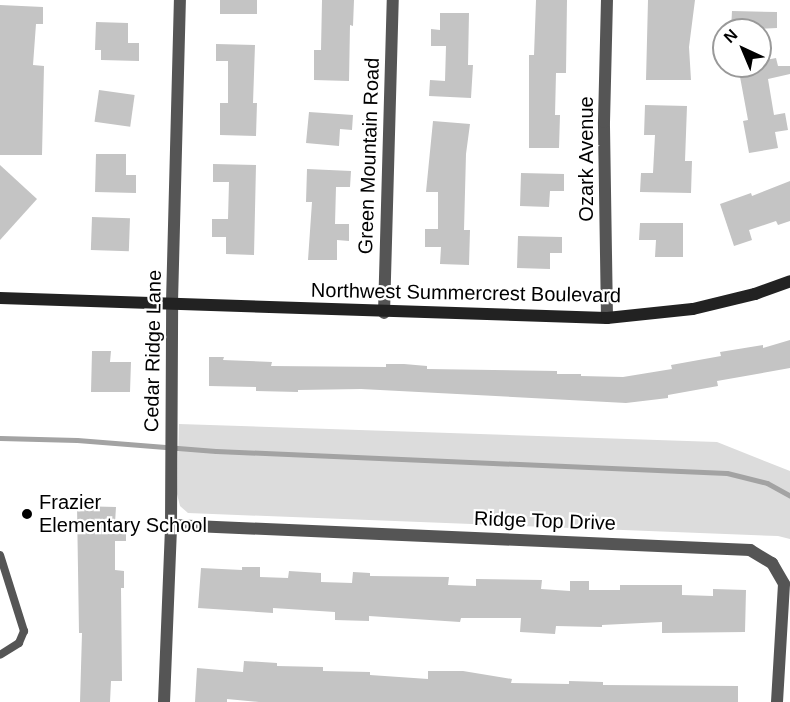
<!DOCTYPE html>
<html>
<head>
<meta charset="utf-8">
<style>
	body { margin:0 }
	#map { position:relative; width:790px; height:702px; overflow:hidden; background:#fff; font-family:Arial,sans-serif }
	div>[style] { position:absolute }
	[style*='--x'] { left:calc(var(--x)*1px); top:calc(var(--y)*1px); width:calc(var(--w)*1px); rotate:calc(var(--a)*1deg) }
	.green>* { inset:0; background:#dcdcdc }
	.stream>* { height:5px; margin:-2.5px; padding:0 2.5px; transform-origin:2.5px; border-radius:2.5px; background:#a3a3a3 }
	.building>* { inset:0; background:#c4c4c4; transform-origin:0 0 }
	.lane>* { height:8px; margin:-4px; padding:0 4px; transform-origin:4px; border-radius:4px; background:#555 }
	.street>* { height:12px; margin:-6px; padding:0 6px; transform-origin:6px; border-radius:6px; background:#555 }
	.secondary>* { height:12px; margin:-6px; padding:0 6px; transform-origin:6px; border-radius:6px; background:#222 }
	.dots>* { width:16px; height:16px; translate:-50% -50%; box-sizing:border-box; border:3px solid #fff; border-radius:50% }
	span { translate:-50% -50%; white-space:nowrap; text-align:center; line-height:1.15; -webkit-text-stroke:4.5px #fff; paint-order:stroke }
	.street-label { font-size:20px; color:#000 }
	.poi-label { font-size:20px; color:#000 }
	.left { translate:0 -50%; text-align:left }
	.north { position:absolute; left:712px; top:18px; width:60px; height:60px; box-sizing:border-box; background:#fff; border:2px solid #999; border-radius:50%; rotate:316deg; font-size:16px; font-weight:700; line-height:24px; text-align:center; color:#000 }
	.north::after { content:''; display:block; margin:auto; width:21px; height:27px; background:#000; clip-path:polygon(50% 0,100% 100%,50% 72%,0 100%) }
</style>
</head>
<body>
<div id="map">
	<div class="green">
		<div style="clip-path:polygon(179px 424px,717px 442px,790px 471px,790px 539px,778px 536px,188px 513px,180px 506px,177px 494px)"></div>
	</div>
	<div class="stream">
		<div style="--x:0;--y:438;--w:77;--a:1.5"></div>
		<div style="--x:77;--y:440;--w:139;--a:4.5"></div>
		<div style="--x:216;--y:451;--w:511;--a:2.47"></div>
		<div style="--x:727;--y:473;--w:41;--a:14"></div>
		<div style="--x:767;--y:483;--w:26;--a:29"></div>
	</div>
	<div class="building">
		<div style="left:220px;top:0;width:37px;height:14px"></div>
		<div style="clip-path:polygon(322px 0,354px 0,353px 26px,350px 25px,349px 81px,314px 80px,314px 50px,321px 50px)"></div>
		<div style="clip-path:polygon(536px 0,567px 0,566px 73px,556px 73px,555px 115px,560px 115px,559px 148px,529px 148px,529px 55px,534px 55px)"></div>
		<div style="clip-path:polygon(648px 0,695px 0,689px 47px,691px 80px,646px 80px)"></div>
		<div style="clip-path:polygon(0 5px,43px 7px,43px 24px,36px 24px,33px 65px,44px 66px,42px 155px,0 155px)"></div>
		<div style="clip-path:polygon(732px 11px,777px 12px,777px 28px,731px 30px)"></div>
		<div style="clip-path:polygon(440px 13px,469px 13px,468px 65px,473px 65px,471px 98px,429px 96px,430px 80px,445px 81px,446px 46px,431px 46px,431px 29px,440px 30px)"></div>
		<div style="clip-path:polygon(96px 22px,128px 23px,128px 43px,139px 43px,139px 61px,101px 60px,101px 50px,95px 50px)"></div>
		<div style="clip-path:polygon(216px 44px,255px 45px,253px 103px,257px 103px,256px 136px,220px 135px,220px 103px,228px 103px,228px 61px,216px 61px)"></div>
		<div style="clip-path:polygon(776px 58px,778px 66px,790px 66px,790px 74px,768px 79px,774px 115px,785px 113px,788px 130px,775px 132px,778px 148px,749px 153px,743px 121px,748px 120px,738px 66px,760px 66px,760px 61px)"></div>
		<div style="left:99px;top:90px;width:36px;height:32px;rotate:8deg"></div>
		<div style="clip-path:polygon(645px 105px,687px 106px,685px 161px,692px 161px,691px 193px,640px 192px,641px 173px,653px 173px,655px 135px,644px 135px)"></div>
		<div style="clip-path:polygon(309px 112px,353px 115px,352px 130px,340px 129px,339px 146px,306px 143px)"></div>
		<div style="clip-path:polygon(433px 121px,470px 124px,466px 154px,464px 230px,470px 230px,469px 265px,440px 264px,441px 247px,425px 247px,425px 229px,438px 229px,438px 192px,426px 192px)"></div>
		<div style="clip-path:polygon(96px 154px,126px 154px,126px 175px,136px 175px,136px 193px,95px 192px)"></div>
		<div style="clip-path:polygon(213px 164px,256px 165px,254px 255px,226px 254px,226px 237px,212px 237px,212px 219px,228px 219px,229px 182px,213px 182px)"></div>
		<div style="clip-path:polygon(0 165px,37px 199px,0 240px)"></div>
		<div style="clip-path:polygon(307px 169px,351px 171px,350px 187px,336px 187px,335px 224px,349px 224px,349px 241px,337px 240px,337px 260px,308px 260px,312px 202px,306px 202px)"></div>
		<div style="clip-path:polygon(521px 173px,564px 174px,564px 191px,550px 191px,549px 207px,520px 206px)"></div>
		<div style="clip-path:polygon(790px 181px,790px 221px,778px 225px,776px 221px,749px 230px,752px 240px,734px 246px,720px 204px,751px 193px,752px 196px)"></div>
		<div style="left:92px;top:217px;width:38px;height:33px;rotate:2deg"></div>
		<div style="clip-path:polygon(640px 223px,683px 223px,683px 257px,655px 257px,656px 240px,639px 240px)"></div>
		<div style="clip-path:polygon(518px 236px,562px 237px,562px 253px,550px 253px,550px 269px,517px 268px)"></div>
		<div style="clip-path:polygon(790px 340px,790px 368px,717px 381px,718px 386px,668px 395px,668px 398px,626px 403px,361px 389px,298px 390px,298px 392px,256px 391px,256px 387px,209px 386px,209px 357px,224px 357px,223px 360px,272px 362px,271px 366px,386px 367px,386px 364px,404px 364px,427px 366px,427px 369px,557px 371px,557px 374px,581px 374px,581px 376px,623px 377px,672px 369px,671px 365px,721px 356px,720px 352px,763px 345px,763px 348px)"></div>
		<div style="clip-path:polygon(92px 351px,111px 351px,110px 362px,131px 362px,130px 392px,91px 392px)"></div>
		<div style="clip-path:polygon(77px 506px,116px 507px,115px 523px,126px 523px,126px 541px,115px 541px,115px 570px,124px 571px,124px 588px,121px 588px,122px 681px,111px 681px,110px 702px,80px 702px,82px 633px,79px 633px)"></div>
		<div style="clip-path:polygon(242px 567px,260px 567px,260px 577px,288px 578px,289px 571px,321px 573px,321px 582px,352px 583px,353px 572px,370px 573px,370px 576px,449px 577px,448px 585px,476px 586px,476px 579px,542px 580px,541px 589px,570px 591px,570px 581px,589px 581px,589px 590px,620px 590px,620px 585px,682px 585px,682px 595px,713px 596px,713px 589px,746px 590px,745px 632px,662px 633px,662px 622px,602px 625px,602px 627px,556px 626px,555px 634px,520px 632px,521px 618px,461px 618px,460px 622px,369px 616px,369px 621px,335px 620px,335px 612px,273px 608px,273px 613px,198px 608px,201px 568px,242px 570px)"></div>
		<div style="clip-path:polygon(244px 661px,277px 663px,277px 666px,323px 667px,323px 671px,370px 672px,370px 675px,428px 679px,428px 671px,463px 671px,512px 679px,511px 683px,569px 684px,569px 681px,603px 682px,603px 685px,738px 686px,738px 702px,259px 702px,227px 699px,227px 702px,195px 702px,197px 668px,243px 672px)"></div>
	</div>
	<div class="lane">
		<div style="--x:0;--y:555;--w:80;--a:72.5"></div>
		<div style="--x:24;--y:631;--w:13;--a:113"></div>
		<div style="--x:19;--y:643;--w:22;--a:148"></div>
	</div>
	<div class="street">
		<div style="--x:384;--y:313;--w:313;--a:-88.4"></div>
		<div style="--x:607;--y:318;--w:196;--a:-90.9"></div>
		<div style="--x:604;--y:122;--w:122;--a:-88.6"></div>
		<div style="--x:171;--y:525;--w:580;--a:2.47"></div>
		<div style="--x:750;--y:550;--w:26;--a:31"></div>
		<div style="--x:772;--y:563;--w:24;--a:60"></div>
		<div style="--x:784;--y:584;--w:118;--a:93.4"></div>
		<div style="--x:164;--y:702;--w:177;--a:-87.7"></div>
		<div style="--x:171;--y:525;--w:223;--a:-89.7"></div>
		<div style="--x:172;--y:302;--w:302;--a:-88.5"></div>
	</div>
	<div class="secondary">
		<div style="--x:0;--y:298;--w:607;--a:1.89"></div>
		<div style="--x:607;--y:318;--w:86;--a:-6"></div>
		<div style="--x:693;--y:309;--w:64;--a:-13.6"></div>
		<div style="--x:755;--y:294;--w:37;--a:-20"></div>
	</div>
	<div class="dots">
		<div style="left:27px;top:514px;background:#000"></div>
	</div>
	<div class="street-label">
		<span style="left:369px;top:156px;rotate:-88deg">Green Mountain Road</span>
		<span style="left:586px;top:159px;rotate:-90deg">Ozark Avenue</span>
		<span style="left:466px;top:293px;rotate:1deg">Northwest Summercrest Boulevard</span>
		<span style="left:153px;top:351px;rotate:-89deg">Cedar Ridge Lane</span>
		<span style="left:545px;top:521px;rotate:2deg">Ridge Top Drive</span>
	</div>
	<div class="poi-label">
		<span class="left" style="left:39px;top:514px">Frazier<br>Elementary School</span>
	</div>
	<div class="north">N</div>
</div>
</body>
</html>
